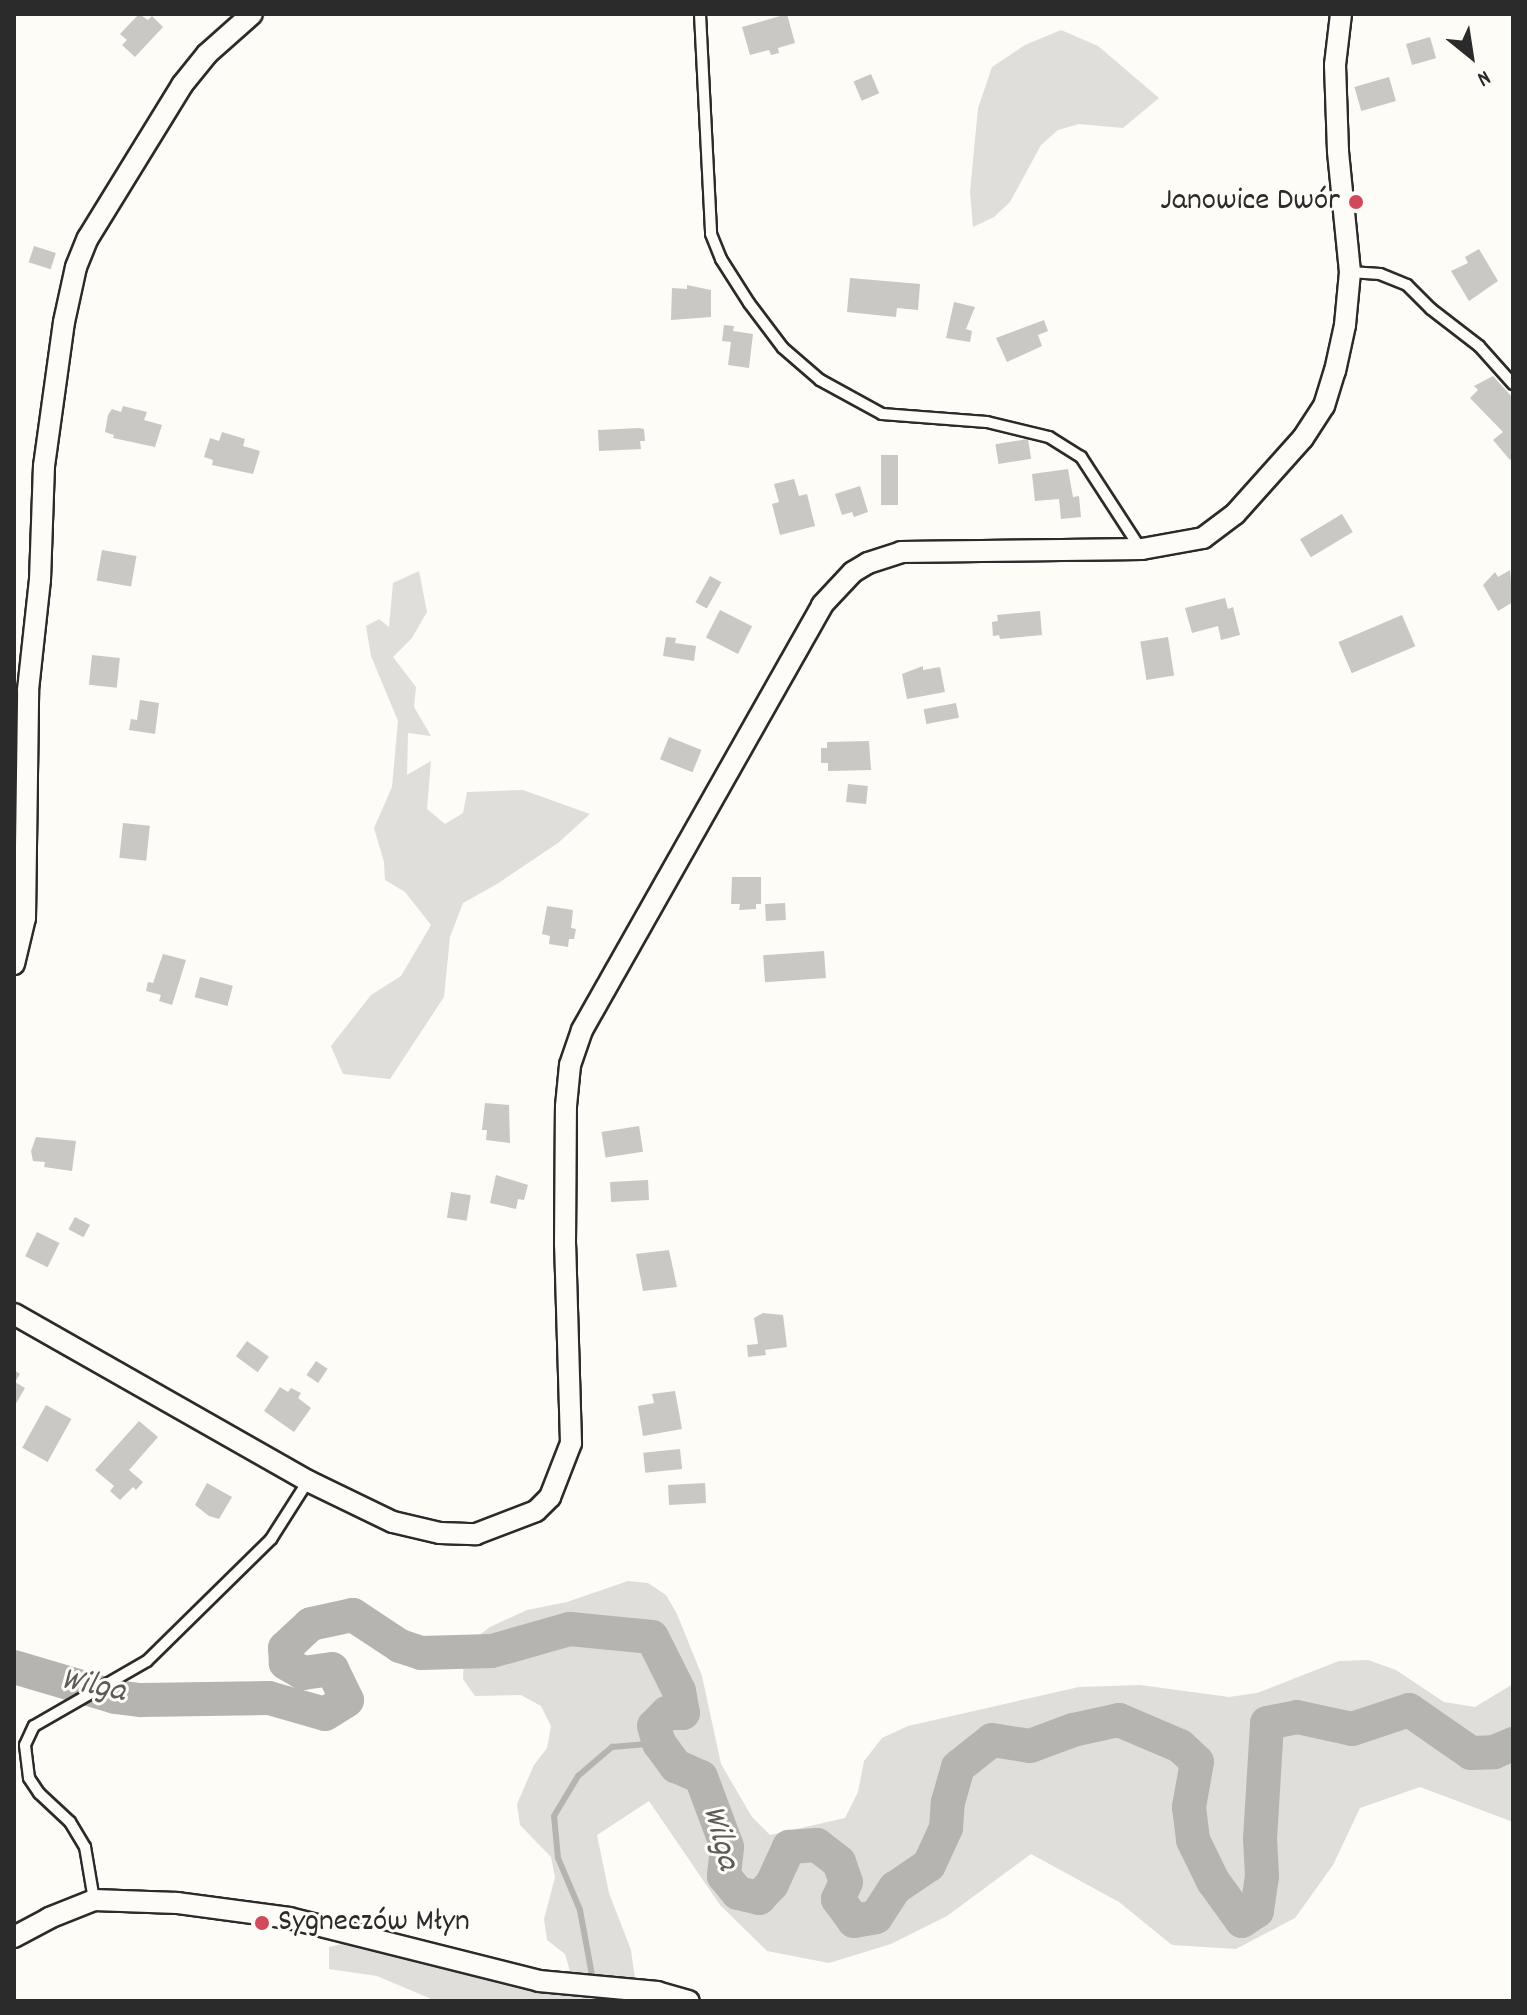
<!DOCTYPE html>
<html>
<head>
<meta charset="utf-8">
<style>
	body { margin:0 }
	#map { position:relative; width:1527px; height:2015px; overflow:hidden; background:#fdfcf7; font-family:Dekko,sans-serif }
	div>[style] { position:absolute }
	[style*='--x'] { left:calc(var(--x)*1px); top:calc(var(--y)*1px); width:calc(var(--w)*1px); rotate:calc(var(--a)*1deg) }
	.green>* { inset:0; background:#dfdeda }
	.stream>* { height:6px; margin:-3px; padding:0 3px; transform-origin:3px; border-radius:3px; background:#b5b4b1 }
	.river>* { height:34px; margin:-17px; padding:0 17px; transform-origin:17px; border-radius:17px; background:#b5b4b1 }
	.building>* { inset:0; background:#c9c8c4; transform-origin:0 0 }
	.roads { filter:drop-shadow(2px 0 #2b2b2b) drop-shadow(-2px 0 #2b2b2b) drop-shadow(0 2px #2b2b2b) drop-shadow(0 -2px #2b2b2b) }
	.lane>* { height:10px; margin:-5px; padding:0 5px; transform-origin:5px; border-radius:5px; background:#fdfcf7 }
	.street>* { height:20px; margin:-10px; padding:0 10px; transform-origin:10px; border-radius:10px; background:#fdfcf7 }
	.dots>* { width:22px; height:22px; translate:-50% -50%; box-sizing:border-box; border:4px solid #fdfcf7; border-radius:50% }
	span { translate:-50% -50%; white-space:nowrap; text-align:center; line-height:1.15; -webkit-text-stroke:6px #fdfcf7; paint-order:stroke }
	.poi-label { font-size:32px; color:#2b2b2b }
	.right { translate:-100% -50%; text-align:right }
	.left { translate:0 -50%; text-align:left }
	.water-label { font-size:34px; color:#5b5b5a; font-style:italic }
	.frame { position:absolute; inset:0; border:16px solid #2b2b2b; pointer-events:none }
	.north { position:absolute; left:1431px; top:16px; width:80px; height:80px; -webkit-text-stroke:6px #fdfcf7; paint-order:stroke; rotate:150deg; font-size:22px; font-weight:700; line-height:32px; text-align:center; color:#2b2b2b }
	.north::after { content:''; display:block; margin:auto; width:28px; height:36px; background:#2b2b2b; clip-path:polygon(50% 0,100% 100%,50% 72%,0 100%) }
</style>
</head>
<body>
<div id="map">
	<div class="green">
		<div style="clip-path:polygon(1061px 30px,1098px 46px,1159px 98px,1123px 128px,1079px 124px,1058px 130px,1041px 145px,1010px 202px,994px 217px,973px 227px,970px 192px,978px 108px,992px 67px,1025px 45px)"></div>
		<div style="clip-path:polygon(419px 571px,427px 612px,412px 638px,393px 657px,416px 687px,414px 707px,431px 736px,408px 733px,407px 775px,431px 761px,427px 809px,445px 824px,463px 813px,467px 792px,523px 790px,590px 814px,558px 843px,497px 884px,463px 903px,450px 937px,444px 997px,390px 1079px,343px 1074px,331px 1046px,371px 995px,401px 976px,431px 925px,405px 892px,385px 880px,384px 862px,374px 828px,392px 787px,398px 721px,371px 656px,366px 626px,379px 619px,389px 627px,393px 583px)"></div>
		<div style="clip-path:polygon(628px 1581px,648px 1583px,666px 1595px,677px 1614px,702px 1676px,721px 1764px,752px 1817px,770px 1835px,845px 1818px,858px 1792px,864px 1761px,882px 1738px,908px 1726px,1079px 1687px,1140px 1685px,1229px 1697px,1257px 1693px,1339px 1661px,1368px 1660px,1396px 1670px,1444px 1702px,1475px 1707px,1513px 1684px,1513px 1822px,1420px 1787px,1360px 1808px,1333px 1865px,1295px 1918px,1236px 1949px,1172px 1945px,1119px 1902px,1031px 1854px,947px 1916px,891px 1944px,829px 1963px,767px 1951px,720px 1905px,649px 1801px,597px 1835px,609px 1893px,631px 1950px,638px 2001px,436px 2001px,377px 1976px,329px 1969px,329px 1947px,350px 1942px,389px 1955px,539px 1989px,571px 1975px,565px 1954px,547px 1940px,544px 1919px,555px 1877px,551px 1857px,520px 1825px,517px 1804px,534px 1765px,547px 1748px,551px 1726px,541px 1706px,521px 1695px,475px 1696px,463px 1679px,464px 1658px,474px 1639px,490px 1627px,527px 1610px,567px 1602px)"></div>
	</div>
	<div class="stream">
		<div style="--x:592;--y:1975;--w:66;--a:-100.5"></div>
		<div style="--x:580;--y:1910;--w:56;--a:-112.9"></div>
		<div style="--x:558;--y:1858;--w:42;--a:-95.4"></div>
		<div style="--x:554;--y:1816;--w:47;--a:-59"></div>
		<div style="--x:578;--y:1776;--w:45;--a:-40.5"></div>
		<div style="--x:612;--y:1747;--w:47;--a:-4.9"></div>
	</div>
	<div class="river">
		<div style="--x:14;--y:1667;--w:105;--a:16.5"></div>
		<div style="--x:115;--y:1697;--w:26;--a:7"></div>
		<div style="--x:141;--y:1700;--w:128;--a:-0.9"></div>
		<div style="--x:269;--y:1698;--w:58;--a:15.9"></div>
		<div style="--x:325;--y:1714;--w:26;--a:-32"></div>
		<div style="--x:347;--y:1700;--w:34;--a:-116"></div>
		<div style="--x:332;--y:1669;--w:29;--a:172"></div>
		<div style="--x:303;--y:1673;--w:20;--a:-150"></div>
		<div style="--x:286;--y:1663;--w:15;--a:-94"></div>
		<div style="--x:285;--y:1648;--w:35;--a:-43"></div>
		<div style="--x:311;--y:1624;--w:43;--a:-12.1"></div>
		<div style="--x:353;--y:1615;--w:56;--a:33.4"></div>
		<div style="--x:400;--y:1646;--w:22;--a:18"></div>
		<div style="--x:421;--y:1653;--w:71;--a:-1.6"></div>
		<div style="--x:492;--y:1651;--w:81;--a:-15.8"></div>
		<div style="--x:570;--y:1629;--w:82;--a:5.6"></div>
		<div style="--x:652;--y:1637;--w:60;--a:63.4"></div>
		<div style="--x:679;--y:1691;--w:22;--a:80"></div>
		<div style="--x:683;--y:1713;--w:16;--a:180"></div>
		<div style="--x:667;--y:1713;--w:18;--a:135"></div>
		<div style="--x:654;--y:1726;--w:18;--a:74"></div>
		<div style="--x:659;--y:1743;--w:29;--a:54"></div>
		<div style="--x:676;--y:1766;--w:27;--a:24"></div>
		<div style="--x:701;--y:1777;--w:75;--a:69.6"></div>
		<div style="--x:727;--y:1847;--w:29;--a:96"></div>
		<div style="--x:724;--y:1876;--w:22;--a:51"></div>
		<div style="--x:738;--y:1893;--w:22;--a:13"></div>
		<div style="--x:759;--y:1898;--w:19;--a:-47"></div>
		<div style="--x:772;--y:1884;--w:41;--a:-65.3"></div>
		<div style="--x:789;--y:1847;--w:28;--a:-4"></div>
		<div style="--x:817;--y:1845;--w:28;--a:38"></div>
		<div style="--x:839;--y:1862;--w:21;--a:71"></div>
		<div style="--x:846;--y:1882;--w:19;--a:115"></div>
		<div style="--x:838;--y:1899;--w:27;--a:54"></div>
		<div style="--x:854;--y:1921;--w:22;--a:-10"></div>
		<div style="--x:876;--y:1917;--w:35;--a:-57"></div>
		<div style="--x:895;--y:1888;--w:41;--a:-34.1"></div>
		<div style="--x:929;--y:1865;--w:41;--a:-65.3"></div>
		<div style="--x:946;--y:1828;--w:26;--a:-86"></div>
		<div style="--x:948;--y:1802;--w:36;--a:-74"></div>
		<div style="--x:958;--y:1767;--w:43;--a:-38.5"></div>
		<div style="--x:992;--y:1740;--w:38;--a:9"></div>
		<div style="--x:1030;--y:1746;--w:46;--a:-20.4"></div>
		<div style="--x:1073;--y:1730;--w:47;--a:-12.3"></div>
		<div style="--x:1119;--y:1720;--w:66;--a:23.1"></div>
		<div style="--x:1180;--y:1746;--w:23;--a:43"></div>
		<div style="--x:1197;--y:1762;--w:46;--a:100.1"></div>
		<div style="--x:1189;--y:1807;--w:33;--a:83"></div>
		<div style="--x:1193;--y:1840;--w:46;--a:64"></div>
		<div style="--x:1213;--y:1881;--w:49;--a:54.1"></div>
		<div style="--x:1242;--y:1921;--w:18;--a:-34"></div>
		<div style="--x:1257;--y:1911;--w:35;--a:-82"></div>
		<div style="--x:1262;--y:1876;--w:37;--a:-93"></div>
		<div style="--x:1260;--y:1839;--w:116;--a:-86.5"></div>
		<div style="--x:1267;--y:1723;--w:31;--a:-11"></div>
		<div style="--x:1297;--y:1717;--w:56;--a:12.3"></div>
		<div style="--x:1352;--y:1729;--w:60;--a:-18.4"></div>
		<div style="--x:1409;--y:1710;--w:75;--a:34.7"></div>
		<div style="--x:1471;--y:1753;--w:23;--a:-2"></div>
		<div style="--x:1494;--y:1752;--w:21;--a:-23"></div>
	</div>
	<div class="building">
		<div style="clip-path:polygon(139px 14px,148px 20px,152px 16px,163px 27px,135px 57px,122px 45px,127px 40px,120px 34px)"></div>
		<div style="clip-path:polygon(787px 14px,795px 43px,778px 48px,779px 53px,771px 55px,769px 50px,750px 55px,742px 27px)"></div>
		<div style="left:1430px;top:37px;width:22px;height:25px;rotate:74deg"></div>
		<div style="left:871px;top:74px;width:21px;height:19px;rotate:67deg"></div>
		<div style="left:1389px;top:77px;width:25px;height:36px;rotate:74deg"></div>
		<div style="left:34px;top:246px;width:23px;height:17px;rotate:18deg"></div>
		<div style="clip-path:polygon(1479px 249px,1498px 281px,1469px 301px,1451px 271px,1468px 263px,1465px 257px)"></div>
		<div style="clip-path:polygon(850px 278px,920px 284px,918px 310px,897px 308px,896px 317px,847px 312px)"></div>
		<div style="clip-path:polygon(687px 285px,711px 290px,711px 317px,671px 320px,672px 288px,687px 289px)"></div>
		<div style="clip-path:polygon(954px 302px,975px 307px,966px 329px,972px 331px,970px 342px,946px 338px)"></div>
		<div style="clip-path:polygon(1044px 320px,1048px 331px,1038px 335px,1042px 346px,1007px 362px,996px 338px)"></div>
		<div style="clip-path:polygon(724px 325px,734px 326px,733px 331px,753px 334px,749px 368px,728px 365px,731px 342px,722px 341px)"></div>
		<div style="clip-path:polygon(1493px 376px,1513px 398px,1513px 457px,1510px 460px,1493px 440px,1503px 432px,1470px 398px,1478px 390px,1474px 386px)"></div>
		<div style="clip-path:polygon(123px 406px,147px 412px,144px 420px,162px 425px,155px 447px,113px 438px,114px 435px,105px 432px,108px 415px,112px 409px,121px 412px)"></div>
		<div style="clip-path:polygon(639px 428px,644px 429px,645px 441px,640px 441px,641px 449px,599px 451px,598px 430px)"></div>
		<div style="clip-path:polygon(222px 432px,245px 439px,243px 446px,260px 451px,253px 474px,212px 465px,213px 460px,204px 457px,210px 438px,219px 441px)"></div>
		<div style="left:1028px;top:439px;width:20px;height:33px;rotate:81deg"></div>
		<div style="left:881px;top:455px;width:17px;height:50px"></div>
		<div style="clip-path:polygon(1068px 469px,1073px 497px,1079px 496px,1081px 517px,1061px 519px,1059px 499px,1035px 501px,1032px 474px)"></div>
		<div style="clip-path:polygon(794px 479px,799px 496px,807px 494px,815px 526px,780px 535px,772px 504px,779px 502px,774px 484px)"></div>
		<div style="clip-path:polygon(860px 486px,868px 512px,854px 517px,852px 512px,842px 515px,835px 494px)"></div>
		<div style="left:1342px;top:514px;width:21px;height:49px;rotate:59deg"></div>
		<div style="left:102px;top:550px;width:35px;height:31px;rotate:10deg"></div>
		<div style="clip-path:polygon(1510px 570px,1513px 602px,1498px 611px,1483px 585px,1495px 572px,1498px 577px)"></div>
		<div style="left:710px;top:576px;width:13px;height:30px;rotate:29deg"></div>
		<div style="clip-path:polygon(1225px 598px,1228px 609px,1233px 607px,1240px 635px,1221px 640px,1218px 626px,1192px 633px,1185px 608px)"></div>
		<div style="left:720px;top:610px;width:36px;height:31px;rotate:27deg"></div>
		<div style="clip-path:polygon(1040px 611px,1042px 635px,1000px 639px,999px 635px,993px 636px,992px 622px,998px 621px,997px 615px)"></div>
		<div style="left:1402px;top:615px;width:34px;height:69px;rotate:67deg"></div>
		<div style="clip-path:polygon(666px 637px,676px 638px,675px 643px,696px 646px,694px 661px,663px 656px)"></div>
		<div style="left:1168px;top:637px;width:39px;height:28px;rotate:81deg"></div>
		<div style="left:92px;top:655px;width:28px;height:30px;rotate:6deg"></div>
		<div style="clip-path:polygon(923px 666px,923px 670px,940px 667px,945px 692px,907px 699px,902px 674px)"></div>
		<div style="clip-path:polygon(140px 700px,159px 703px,155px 734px,129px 730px,131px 719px,137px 720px)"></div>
		<div style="left:956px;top:703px;width:15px;height:33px;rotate:79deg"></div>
		<div style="left:669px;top:737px;width:35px;height:24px;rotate:22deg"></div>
		<div style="clip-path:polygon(869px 741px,871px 770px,828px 771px,828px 763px,821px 763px,821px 748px,827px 748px,827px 742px)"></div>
		<div style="left:848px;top:784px;width:20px;height:18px;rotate:6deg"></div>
		<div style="left:123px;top:823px;width:27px;height:35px;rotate:6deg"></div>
		<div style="clip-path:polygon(732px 877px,761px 877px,761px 904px,756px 904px,756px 909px,739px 910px,740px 904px,731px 904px)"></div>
		<div style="left:785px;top:903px;width:17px;height:20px;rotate:87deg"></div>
		<div style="clip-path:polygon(547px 906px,573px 910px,571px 928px,576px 929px,574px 939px,569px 939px,568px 947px,549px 944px,550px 936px,542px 934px)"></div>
		<div style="left:824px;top:951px;width:27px;height:61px;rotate:86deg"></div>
		<div style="clip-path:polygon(163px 954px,186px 960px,172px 1005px,159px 1001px,161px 995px,146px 991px,148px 982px,153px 983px)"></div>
		<div style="left:200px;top:977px;width:34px;height:21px;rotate:15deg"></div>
		<div style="clip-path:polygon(485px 1103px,509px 1105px,510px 1143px,486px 1140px,487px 1130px,482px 1130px)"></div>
		<div style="left:639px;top:1126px;width:26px;height:38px;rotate:81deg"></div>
		<div style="clip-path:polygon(36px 1137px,76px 1141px,72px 1171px,44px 1167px,45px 1162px,33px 1161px,31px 1151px)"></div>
		<div style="clip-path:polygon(496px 1175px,528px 1185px,524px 1200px,518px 1199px,516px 1209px,490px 1203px)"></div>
		<div style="left:648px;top:1180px;width:20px;height:38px;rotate:87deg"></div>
		<div style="left:451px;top:1192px;width:20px;height:26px;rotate:9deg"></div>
		<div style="left:75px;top:1217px;width:17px;height:14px;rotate:28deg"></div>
		<div style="left:37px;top:1232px;width:25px;height:27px;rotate:26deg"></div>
		<div style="clip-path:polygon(669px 1250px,677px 1287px,643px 1291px,636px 1254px)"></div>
		<div style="clip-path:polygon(763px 1313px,783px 1315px,787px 1347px,765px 1350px,766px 1355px,748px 1357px,747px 1345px,758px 1344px,754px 1318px)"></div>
		<div style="left:247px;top:1341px;width:27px;height:19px;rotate:36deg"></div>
		<div style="left:316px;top:1361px;width:14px;height:17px;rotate:34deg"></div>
		<div style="clip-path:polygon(14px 1370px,20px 1374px,15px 1382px,25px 1388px,14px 1407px)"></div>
		<div style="clip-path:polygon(280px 1387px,288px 1392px,291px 1388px,301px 1393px,298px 1398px,311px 1408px,294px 1432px,264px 1411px)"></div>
		<div style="clip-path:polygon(675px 1391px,682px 1429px,643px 1436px,638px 1406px,654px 1403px,652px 1394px)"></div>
		<div style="left:46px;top:1405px;width:29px;height:49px;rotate:29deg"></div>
		<div style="clip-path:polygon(139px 1421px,158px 1437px,129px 1470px,143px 1482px,136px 1490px,133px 1487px,120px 1500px,110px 1491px,114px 1486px,95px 1470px)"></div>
		<div style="left:680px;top:1449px;width:20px;height:37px;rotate:84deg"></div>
		<div style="clip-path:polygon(207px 1483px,232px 1497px,219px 1519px,209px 1516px,195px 1505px)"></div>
		<div style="left:705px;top:1483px;width:20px;height:37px;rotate:87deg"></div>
	</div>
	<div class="roads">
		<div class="lane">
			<div style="--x:700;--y:14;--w:220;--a:87.1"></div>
			<div style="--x:711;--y:234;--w:27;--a:68"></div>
			<div style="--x:721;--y:259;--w:52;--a:57.5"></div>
			<div style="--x:749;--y:303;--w:56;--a:52.9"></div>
			<div style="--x:783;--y:348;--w:49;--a:40.9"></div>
			<div style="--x:820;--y:380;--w:71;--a:28.7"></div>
			<div style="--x:882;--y:414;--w:105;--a:4.4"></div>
			<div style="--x:987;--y:422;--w:64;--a:13.6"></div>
			<div style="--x:1049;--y:437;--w:38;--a:32"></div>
			<div style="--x:1081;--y:457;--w:108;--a:57"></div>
			<div style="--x:1350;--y:272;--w:30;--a:4"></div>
			<div style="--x:1380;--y:274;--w:29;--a:22"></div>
			<div style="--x:1407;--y:285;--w:34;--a:45"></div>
			<div style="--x:1431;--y:309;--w:61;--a:37.6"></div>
			<div style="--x:1479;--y:346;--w:51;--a:48.2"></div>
			<div style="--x:94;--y:1900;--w:54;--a:-99.6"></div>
			<div style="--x:85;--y:1847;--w:29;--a:-121"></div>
			<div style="--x:70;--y:1822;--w:42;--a:-136.9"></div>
			<div style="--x:39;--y:1793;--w:18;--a:-124"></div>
			<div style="--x:29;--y:1778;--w:33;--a:-97"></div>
			<div style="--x:25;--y:1745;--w:21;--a:-65"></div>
			<div style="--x:34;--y:1726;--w:130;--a:-29.9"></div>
			<div style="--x:147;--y:1661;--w:174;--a:-44.5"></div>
			<div style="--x:271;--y:1539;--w:69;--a:-57.5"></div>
		</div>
		<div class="street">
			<div style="--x:14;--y:964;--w:47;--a:-76.6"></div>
			<div style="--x:25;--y:918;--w:228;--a:-89.2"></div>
			<div style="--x:28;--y:690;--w:111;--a:-83.8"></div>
			<div style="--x:40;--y:580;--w:114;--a:-88"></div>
			<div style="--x:44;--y:466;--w:145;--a:-82.1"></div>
			<div style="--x:64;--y:322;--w:56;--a:-77.7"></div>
			<div style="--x:76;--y:267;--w:31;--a:-68"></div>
			<div style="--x:88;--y:238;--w:180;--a:-58.4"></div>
			<div style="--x:182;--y:85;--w:40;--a:-51"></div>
			<div style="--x:207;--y:54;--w:60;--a:-41.6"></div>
			<div style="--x:14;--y:1314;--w:338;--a:29.6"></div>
			<div style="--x:308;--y:1481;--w:94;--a:25.8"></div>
			<div style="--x:393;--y:1522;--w:48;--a:13.2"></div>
			<div style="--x:440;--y:1533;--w:36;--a:2"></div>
			<div style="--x:476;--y:1534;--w:64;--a:-21"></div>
			<div style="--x:536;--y:1511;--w:20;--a:-45"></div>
			<div style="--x:550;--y:1497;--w:58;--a:-68.7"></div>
			<div style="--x:571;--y:1443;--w:198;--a:-91.7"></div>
			<div style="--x:565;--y:1245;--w:139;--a:-89.6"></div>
			<div style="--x:566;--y:1106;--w:41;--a:-84.4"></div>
			<div style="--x:570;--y:1065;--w:37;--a:-71"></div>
			<div style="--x:582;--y:1030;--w:488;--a:-60.5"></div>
			<div style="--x:822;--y:605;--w:45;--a:-46.8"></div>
			<div style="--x:853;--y:572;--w:17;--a:-31"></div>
			<div style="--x:868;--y:563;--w:35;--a:-18"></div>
			<div style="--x:901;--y:552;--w:241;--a:-0.7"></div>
			<div style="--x:1142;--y:549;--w:62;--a:-10.2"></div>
			<div style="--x:1203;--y:538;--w:40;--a:-37"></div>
			<div style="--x:1235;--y:514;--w:102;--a:-48.2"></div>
			<div style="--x:1303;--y:438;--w:38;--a:-57"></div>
			<div style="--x:1324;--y:406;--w:37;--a:-73"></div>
			<div style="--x:1335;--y:371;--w:47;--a:-77.7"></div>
			<div style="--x:1345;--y:325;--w:53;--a:-84.6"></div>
			<div style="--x:1350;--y:272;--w:122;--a:-95.7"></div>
			<div style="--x:1338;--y:151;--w:86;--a:-92"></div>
			<div style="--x:1335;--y:65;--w:51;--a:-83.3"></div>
			<div style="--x:14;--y:1937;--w:40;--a:-28"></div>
			<div style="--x:49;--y:1918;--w:48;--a:-21.8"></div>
			<div style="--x:94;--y:1900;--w:83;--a:2.1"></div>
			<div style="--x:177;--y:1903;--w:113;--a:7.6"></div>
			<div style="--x:289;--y:1918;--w:258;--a:14.1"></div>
			<div style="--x:539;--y:1981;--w:119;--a:5.3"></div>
			<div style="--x:657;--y:1992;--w:33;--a:16"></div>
		</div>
	</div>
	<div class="dots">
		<div style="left:1356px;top:202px;background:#d1495b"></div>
		<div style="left:262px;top:1923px;background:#d1495b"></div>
	</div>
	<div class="poi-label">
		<span class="right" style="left:1340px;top:202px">Janowice Dwór</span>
		<span class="left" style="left:278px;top:1923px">Sygneczów Młyn</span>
	</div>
	<div class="water-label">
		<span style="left:93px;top:1687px;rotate:12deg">Wilga</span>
		<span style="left:719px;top:1838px;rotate:75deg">Wilga</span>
	</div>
	<div class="frame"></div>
	<div class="north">N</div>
</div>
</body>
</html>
